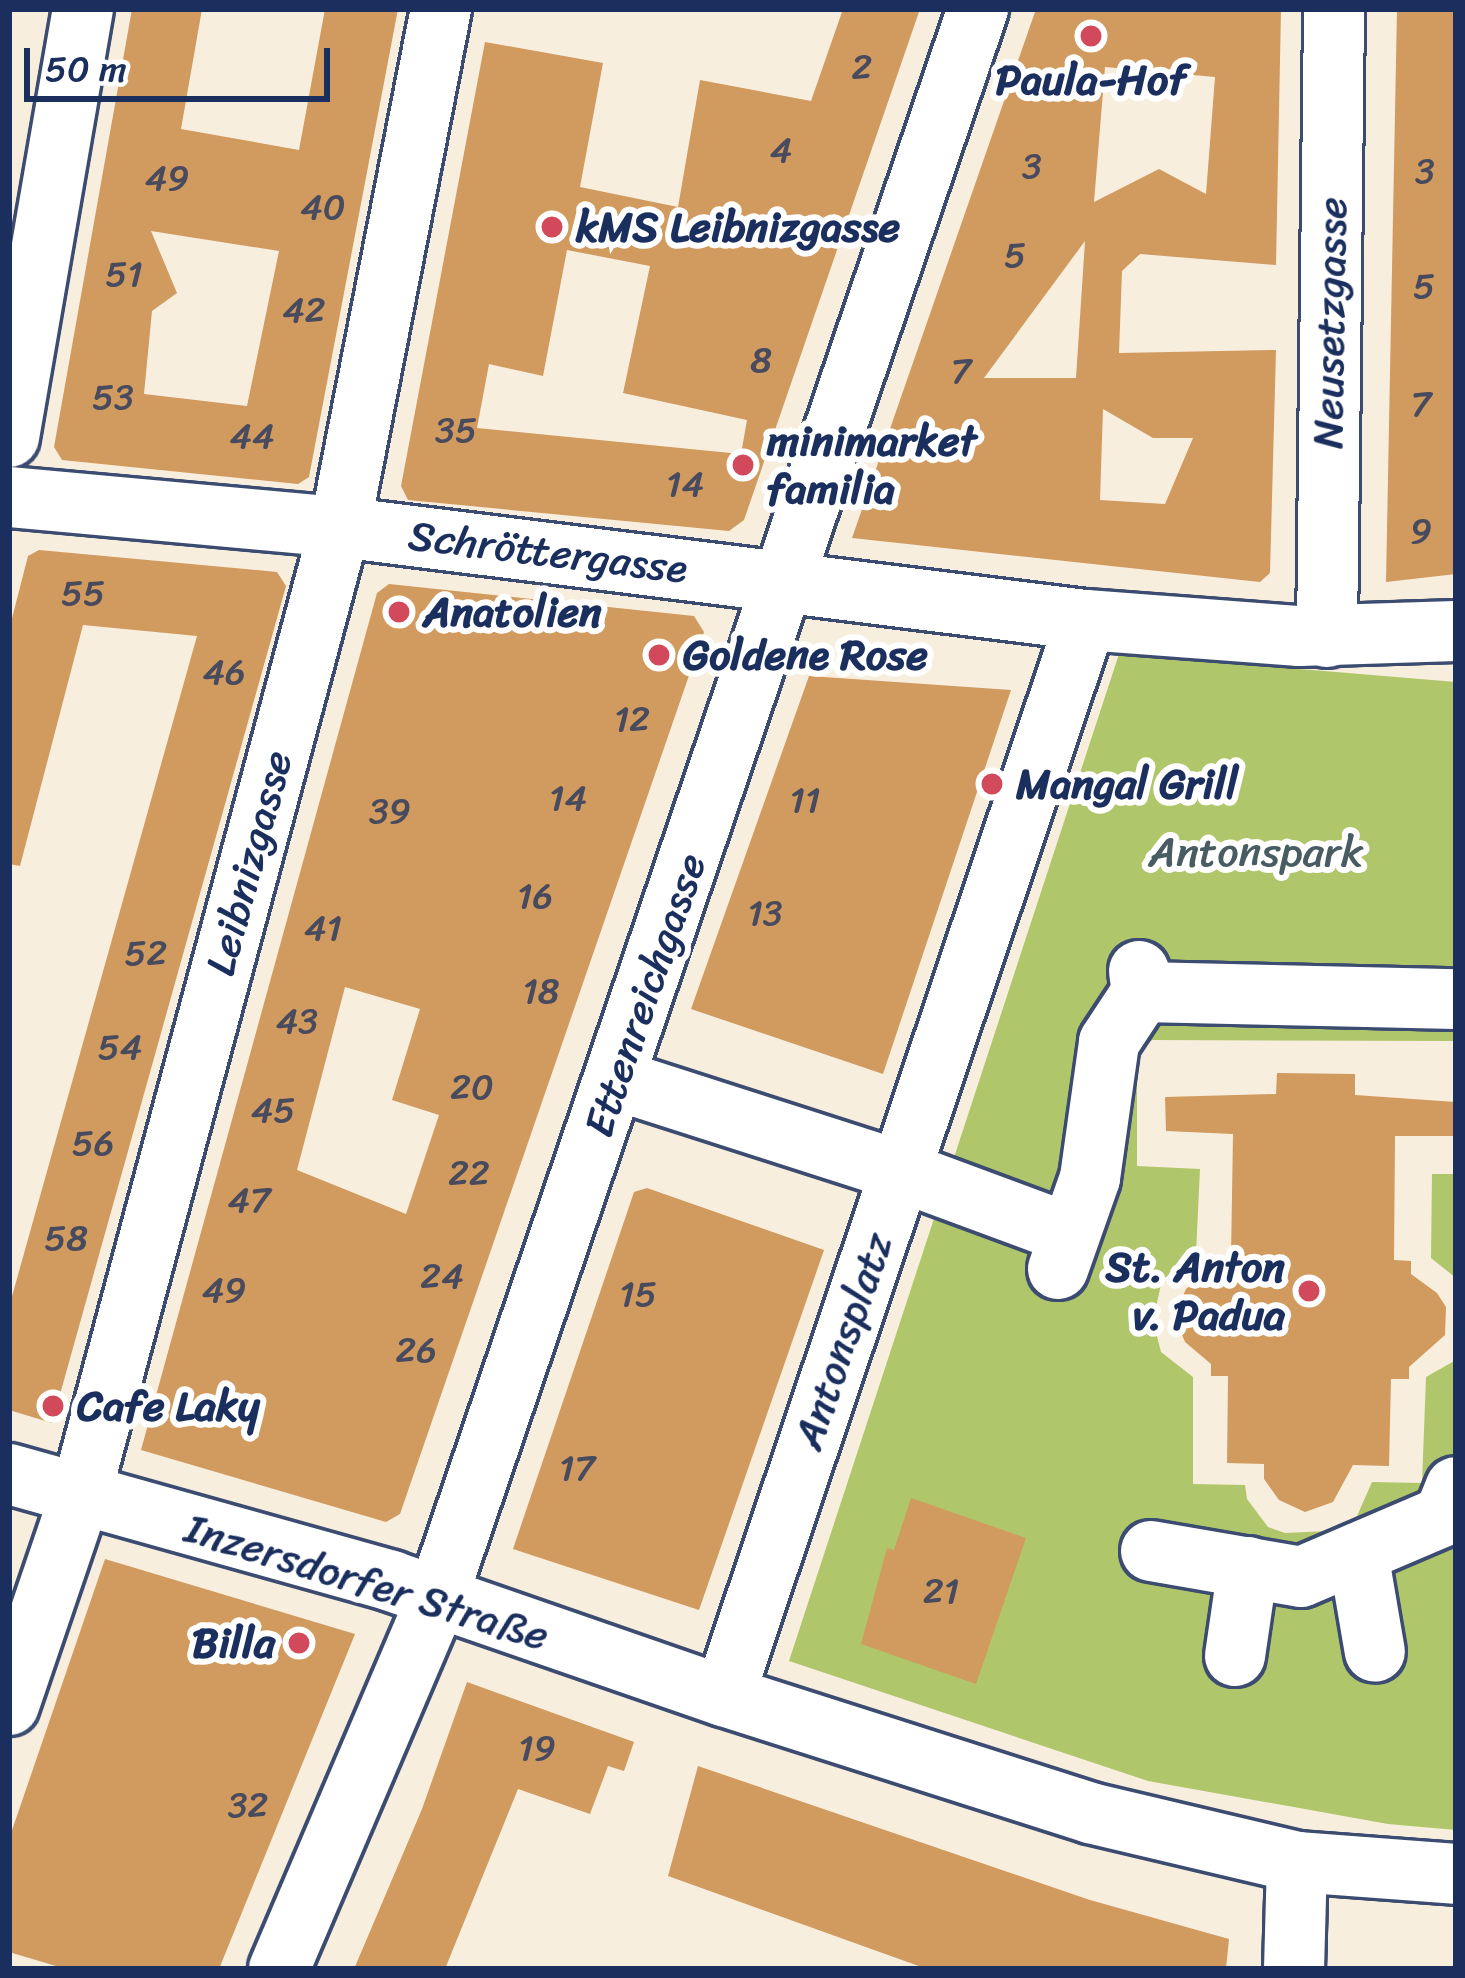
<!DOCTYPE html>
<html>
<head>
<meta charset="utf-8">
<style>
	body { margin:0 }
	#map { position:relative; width:1465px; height:1978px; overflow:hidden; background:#f8eede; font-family:Sriracha,sans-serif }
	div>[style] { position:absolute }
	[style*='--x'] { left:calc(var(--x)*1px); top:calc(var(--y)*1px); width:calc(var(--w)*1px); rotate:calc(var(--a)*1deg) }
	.green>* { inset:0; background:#b0c66a }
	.building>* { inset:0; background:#d19a5e }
	.roads { filter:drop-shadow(3px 0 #3c4c71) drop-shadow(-3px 0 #3c4c71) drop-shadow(0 3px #3c4c71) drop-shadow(0 -3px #3c4c71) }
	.minor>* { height:60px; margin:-30px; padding:0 30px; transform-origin:30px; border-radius:30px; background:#fff }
	.dots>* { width:33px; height:33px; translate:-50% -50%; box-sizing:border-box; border:6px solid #fff; border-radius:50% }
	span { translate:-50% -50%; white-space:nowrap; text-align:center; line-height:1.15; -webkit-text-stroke:12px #fff; paint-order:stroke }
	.number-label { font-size:36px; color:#484a5e }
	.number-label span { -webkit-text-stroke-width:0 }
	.poi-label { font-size:42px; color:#1b2f5e; font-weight:700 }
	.left { translate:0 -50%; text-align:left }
	.right { translate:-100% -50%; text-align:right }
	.street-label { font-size:42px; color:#1b2f5e }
	.park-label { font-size:42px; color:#485c62 }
	.frame { position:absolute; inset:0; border:12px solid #1b2f5e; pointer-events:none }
	.scale { position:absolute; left:24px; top:48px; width:306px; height:54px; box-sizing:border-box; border:6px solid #1b2f5e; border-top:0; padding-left:15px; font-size:36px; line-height:42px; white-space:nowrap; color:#1b2f5e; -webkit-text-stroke:9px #fff; paint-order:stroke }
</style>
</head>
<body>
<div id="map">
	<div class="green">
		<div style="clip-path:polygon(1119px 654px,1456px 682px,1456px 1041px,1152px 1040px,1139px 1053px,1137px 1067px,1137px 1166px,1200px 1169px,1196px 1254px,1162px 1280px,1153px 1321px,1161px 1352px,1193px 1377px,1193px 1484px,1245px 1485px,1247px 1499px,1268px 1527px,1285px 1533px,1327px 1531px,1345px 1524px,1357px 1516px,1372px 1482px,1422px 1483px,1426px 1377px,1456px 1360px,1456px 1830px,1388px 1824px,1148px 1781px,789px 1661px)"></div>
		<div style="clip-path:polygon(1432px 1174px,1456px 1174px,1456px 1278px,1431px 1258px)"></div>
	</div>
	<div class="building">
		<div style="clip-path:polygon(evenodd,132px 9px,202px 9px,181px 129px,299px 150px,325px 9px,398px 9px,309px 477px,298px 484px,62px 460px,54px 447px,132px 9px,151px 231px,279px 251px,247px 406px,144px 394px,152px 311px,177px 293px,151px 231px)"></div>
		<div style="clip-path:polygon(evenodd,843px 9px,920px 9px,744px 520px,729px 531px,408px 500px,401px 486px,485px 42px,603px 63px,580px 187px,678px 207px,700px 80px,811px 101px,843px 9px,567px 250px,650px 266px,623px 393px,747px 420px,741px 454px,477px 428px,489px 364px,543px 376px,567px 250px)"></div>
		<div style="clip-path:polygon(evenodd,1036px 9px,1281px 9px,1276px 265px,1140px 254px,1122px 271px,1119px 353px,1276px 350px,1270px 573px,1260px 582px,852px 538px,1036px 9px,1105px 67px,1215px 77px,1206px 194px,1159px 169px,1094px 202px,1105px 67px,1036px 9px,1085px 241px,1076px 378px,984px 378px,1085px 241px,1036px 9px,1103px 409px,1153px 438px,1193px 438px,1165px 504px,1100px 500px,1103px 409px)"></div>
		<div style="clip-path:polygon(1397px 9px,1456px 9px,1456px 574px,1386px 582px)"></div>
		<div style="clip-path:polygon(39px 550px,277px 572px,286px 586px,52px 1423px,9px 1410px,9px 1307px,197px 636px,83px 625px,20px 866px,9px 864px,9px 630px,28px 556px)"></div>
		<div style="clip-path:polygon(evenodd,389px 584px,694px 616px,704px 632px,400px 1514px,386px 1522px,141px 1450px,377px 593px,389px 584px,345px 987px,420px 1009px,392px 1100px,439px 1115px,406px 1214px,297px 1170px,345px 987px)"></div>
		<div style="clip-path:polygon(809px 676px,1011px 690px,883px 1074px,691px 1009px)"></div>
		<div style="clip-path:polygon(1277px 1073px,1355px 1074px,1355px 1095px,1456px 1102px,1456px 1136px,1395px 1136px,1394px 1260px,1411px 1261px,1411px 1274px,1437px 1293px,1446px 1307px,1445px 1335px,1409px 1367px,1409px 1379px,1391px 1379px,1389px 1466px,1353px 1465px,1333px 1502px,1305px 1512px,1279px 1500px,1264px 1479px,1264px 1464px,1227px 1463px,1228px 1376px,1211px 1376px,1211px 1364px,1185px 1342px,1174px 1315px,1186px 1289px,1213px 1268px,1213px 1257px,1231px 1257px,1233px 1134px,1166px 1131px,1165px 1097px,1276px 1094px)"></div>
		<div style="clip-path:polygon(647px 1188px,824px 1250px,699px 1610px,513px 1549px,634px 1192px)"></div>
		<div style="clip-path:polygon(911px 1498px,1026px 1538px,976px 1684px,861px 1644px,887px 1548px,894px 1550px)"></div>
		<div style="clip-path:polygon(105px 1559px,355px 1634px,219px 1969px,66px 1969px,9px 1952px,9px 1839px)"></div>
		<div style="clip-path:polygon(467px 1682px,634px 1742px,624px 1771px,608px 1766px,590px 1814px,518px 1789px,445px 1969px,354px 1969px,422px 1809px)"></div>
		<div style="clip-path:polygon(698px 1766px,1090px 1900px,1229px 1939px,1226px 1969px,927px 1969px,668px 1876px)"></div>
	</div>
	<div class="roads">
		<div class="minor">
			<div style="--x:9;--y:437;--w:434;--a:-80.2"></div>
			<div style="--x:9;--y:497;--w:332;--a:5.2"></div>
			<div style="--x:340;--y:527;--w:752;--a:7.11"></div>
			<div style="--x:1086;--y:620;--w:214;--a:4.3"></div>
			<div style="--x:1299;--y:636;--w:157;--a:-1.8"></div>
			<div style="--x:1327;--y:637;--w:628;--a:-89.36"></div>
			<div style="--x:1139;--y:971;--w:21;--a:82"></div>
			<div style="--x:1142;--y:992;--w:314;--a:1.3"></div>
			<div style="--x:617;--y:1080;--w:297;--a:17.8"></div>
			<div style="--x:900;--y:1171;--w:181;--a:20.3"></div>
			<div style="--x:1058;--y:1269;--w:96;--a:-70.6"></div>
			<div style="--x:1090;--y:1178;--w:137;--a:-82"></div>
			<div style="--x:1109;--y:1042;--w:60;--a:-56.6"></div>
			<div style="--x:9;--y:1474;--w:397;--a:15.6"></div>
			<div style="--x:391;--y:1581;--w:352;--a:19.1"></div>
			<div style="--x:724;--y:1696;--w:384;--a:17.7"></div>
			<div style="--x:1090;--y:1813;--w:213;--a:13.3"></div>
			<div style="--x:1297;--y:1862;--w:159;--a:4.3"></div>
			<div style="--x:1151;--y:1551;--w:152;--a:9.8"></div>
			<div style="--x:1301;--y:1577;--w:155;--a:-23.1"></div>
			<div style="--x:1444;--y:1516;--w:31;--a:-68"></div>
			<div style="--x:1358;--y:1553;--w:100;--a:80.3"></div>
			<div style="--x:1235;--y:1656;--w:90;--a:-81.7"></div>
			<div style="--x:724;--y:1696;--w:1135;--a:-71.41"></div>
			<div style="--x:9;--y:1705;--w:220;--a:-71.2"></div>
			<div style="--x:80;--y:1497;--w:1004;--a:-75"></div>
			<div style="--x:340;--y:527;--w:528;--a:-78.97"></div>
			<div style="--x:279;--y:1969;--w:403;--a:-66.9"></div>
			<div style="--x:437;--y:1598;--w:1679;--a:-71.2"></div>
			<div style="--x:1294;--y:1969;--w:107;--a:-88.4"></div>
		</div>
	</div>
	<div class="dots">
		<div style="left:1091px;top:36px;background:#d1495b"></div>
		<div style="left:552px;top:227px;background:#d1495b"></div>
		<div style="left:743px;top:465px;background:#d1495b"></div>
		<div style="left:399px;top:612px;background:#d1495b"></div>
		<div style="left:659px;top:655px;background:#d1495b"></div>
		<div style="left:992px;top:784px;background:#d1495b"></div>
		<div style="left:1309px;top:1291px;background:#d1495b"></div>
		<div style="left:53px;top:1406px;background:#d1495b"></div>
		<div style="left:299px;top:1643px;background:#d1495b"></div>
	</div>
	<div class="number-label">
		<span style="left:862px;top:68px">2</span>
		<span style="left:781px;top:151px">4</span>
		<span style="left:1032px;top:167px">3</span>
		<span style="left:1425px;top:172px">3</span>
		<span style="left:167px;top:179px">49</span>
		<span style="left:323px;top:208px">40</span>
		<span style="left:1015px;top:256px">5</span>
		<span style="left:124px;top:275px">51</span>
		<span style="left:1424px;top:287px">5</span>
		<span style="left:304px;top:311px">42</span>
		<span style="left:761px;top:361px">8</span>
		<span style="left:961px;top:372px">7</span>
		<span style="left:113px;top:398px">53</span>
		<span style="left:1421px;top:405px">7</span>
		<span style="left:456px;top:431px">35</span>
		<span style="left:252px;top:437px">44</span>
		<span style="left:685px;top:485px">14</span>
		<span style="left:1421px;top:532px">9</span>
		<span style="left:83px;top:594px">55</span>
		<span style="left:224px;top:673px">46</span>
		<span style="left:632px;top:720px">12</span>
		<span style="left:568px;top:799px">14</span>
		<span style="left:805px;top:801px">11</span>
		<span style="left:390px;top:812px">39</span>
		<span style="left:535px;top:897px">16</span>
		<span style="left:765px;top:914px">13</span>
		<span style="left:323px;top:929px">41</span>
		<span style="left:146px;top:954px">52</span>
		<span style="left:541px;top:992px">18</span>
		<span style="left:297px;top:1022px">43</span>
		<span style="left:120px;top:1048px">54</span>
		<span style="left:472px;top:1088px">20</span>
		<span style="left:273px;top:1111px">45</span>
		<span style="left:93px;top:1144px">56</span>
		<span style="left:469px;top:1174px">22</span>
		<span style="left:249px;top:1201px">47</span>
		<span style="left:66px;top:1239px">58</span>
		<span style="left:442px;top:1277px">24</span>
		<span style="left:224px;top:1291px">49</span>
		<span style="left:638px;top:1295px">15</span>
		<span style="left:416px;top:1351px">26</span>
		<span style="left:577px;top:1469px">17</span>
		<span style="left:941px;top:1592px">21</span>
		<span style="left:537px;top:1749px">19</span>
		<span style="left:248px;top:1806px">32</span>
	</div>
	<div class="poi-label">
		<span style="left:1091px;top:80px">Paula-Hof</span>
		<span class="left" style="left:576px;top:227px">kMS Leibnizgasse</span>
		<span class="left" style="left:767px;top:465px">minimarket<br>familia</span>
		<span class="left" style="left:423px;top:612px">Anatolien</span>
		<span class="left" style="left:683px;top:655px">Goldene Rose</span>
		<span class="left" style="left:1016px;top:784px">Mangal Grill</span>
		<span class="right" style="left:1285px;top:1291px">St. Anton<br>v. Padua</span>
		<span class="left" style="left:77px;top:1406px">Cafe Laky</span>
		<span class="right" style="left:275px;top:1643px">Billa</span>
	</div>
	<div class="street-label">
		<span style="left:1330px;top:323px;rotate:-89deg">Neusetzgasse</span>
		<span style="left:548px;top:552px;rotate:7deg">Schröttergasse</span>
		<span style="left:249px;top:863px;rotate:-75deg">Leibnizgasse</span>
		<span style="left:645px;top:995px;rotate:-71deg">Ettenreichgasse</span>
		<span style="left:843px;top:1341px;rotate:-71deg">Antonsplatz</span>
		<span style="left:367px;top:1582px;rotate:17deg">Inzersdorfer Straße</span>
	</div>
	<div class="park-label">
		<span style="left:1256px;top:852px">Antonspark</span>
	</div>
	<div class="frame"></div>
	<div class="scale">50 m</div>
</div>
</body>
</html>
